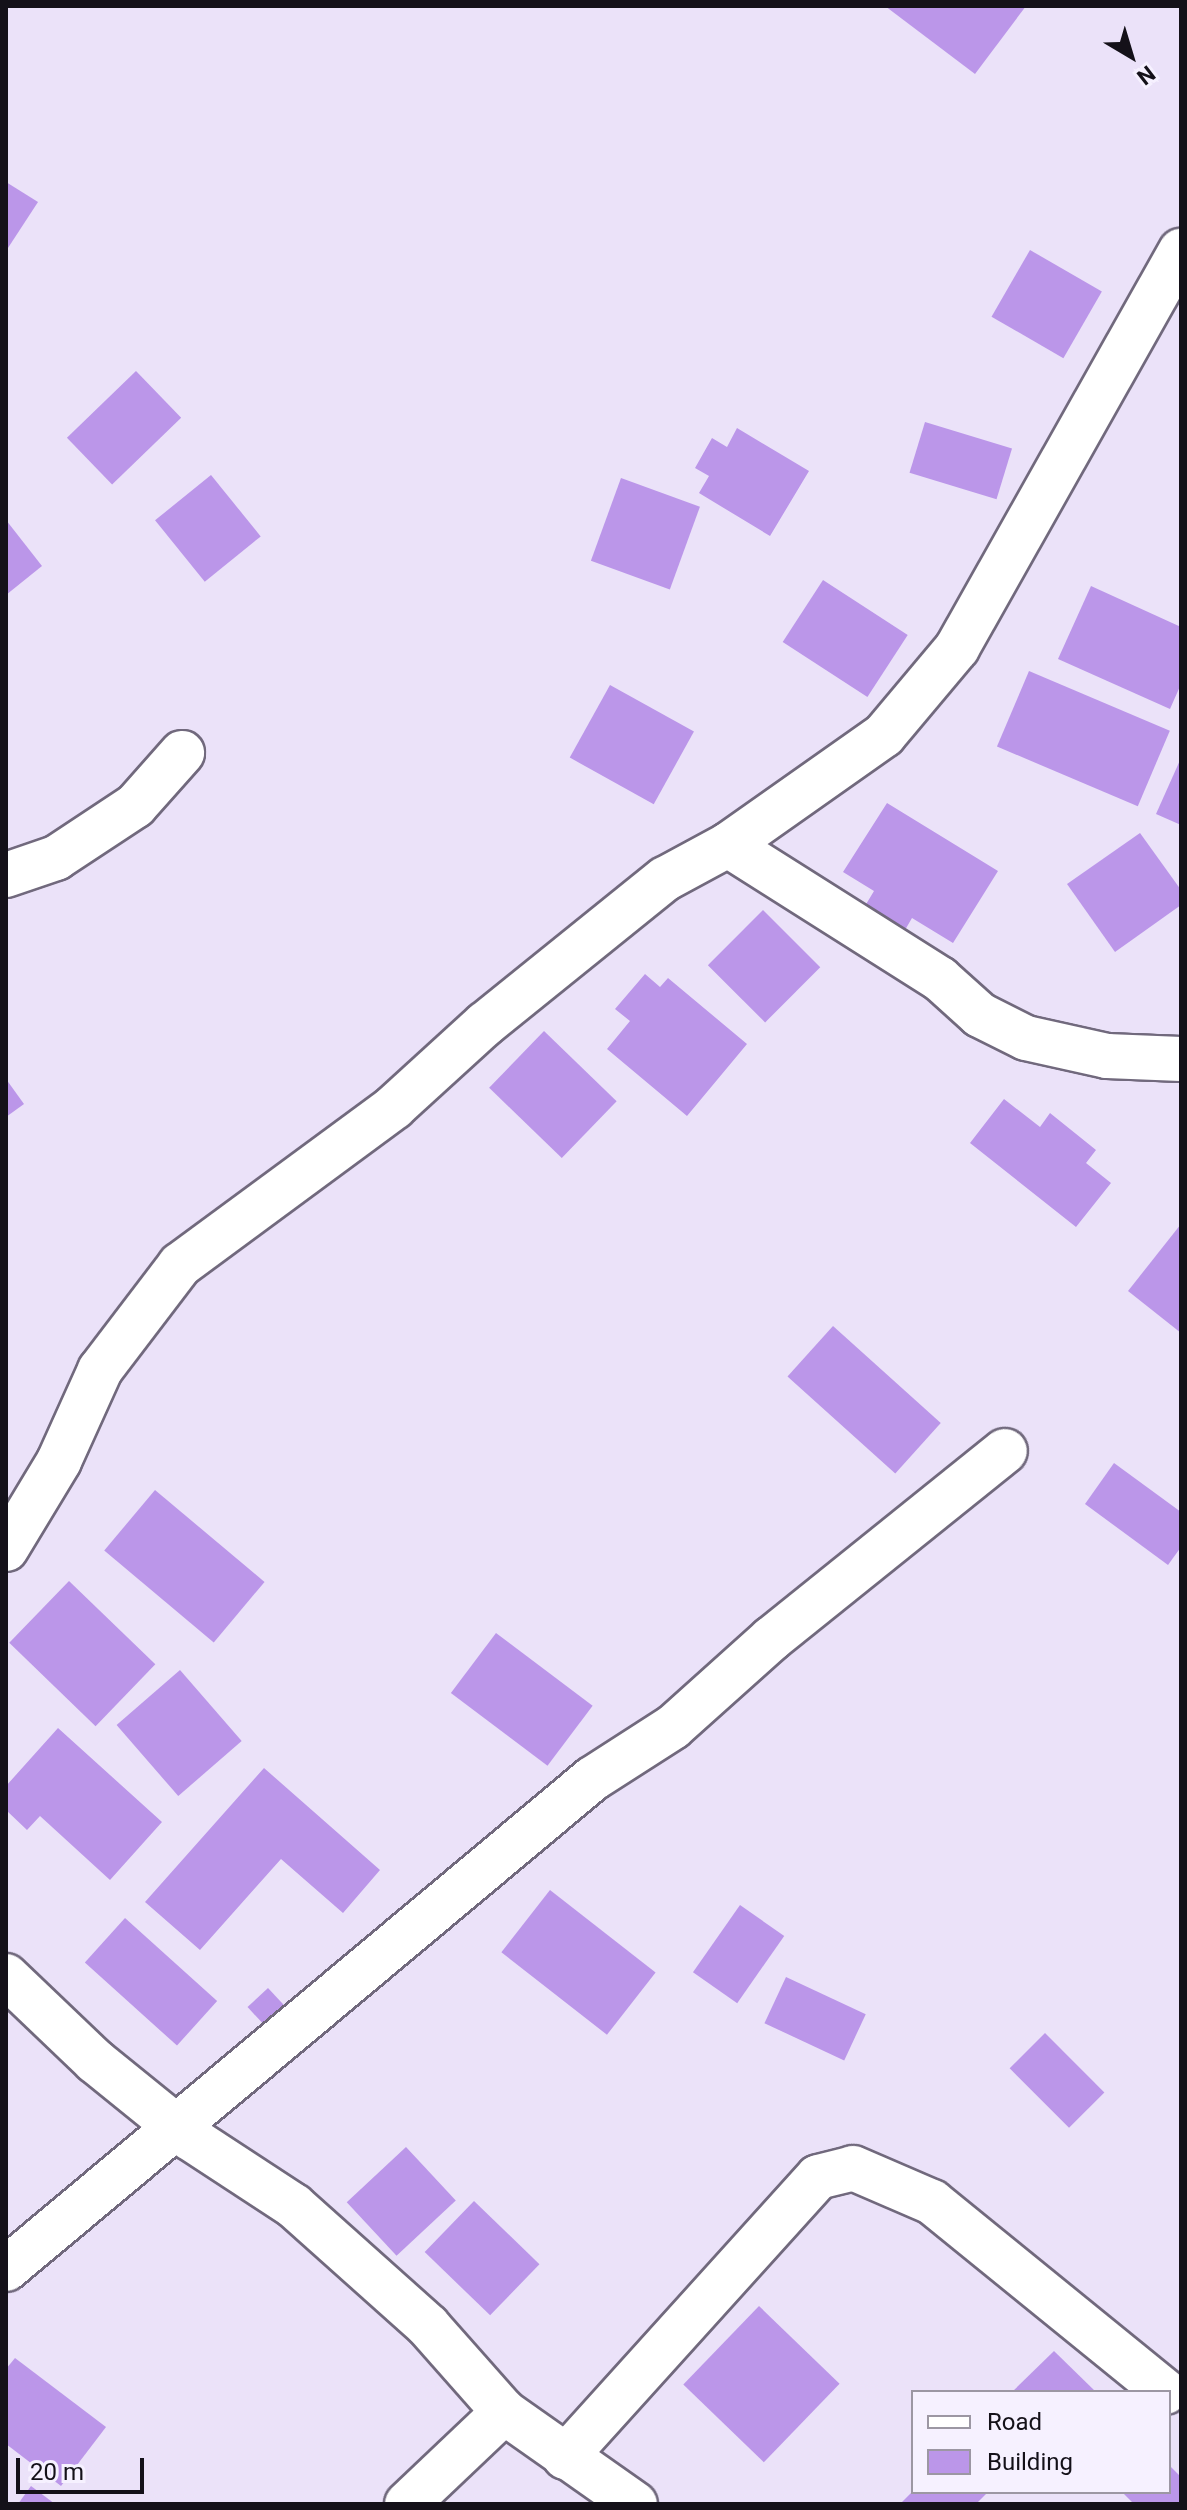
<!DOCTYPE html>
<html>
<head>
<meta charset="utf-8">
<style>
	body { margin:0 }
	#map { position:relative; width:1187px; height:2510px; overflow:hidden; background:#ebe2f9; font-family:Roboto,sans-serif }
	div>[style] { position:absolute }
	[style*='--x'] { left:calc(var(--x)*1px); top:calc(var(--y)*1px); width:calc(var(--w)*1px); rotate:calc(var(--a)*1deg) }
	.building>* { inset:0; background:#bb96e9; transform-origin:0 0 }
	.roads { filter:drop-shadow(2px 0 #71697d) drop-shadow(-2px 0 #71697d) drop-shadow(0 2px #71697d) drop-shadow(0 -2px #71697d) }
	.minor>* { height:44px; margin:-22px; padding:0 22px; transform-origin:22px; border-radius:22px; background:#fff }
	span { translate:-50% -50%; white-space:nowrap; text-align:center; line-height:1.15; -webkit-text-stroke:6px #f6f1ff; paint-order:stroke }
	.frame { position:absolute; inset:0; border:8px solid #141119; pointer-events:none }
	.legend { position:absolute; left:911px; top:2390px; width:260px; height:104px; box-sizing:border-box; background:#f6f1ff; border:2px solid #9c97a3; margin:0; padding:10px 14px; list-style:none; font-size:24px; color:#141119 }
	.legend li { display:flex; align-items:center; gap:16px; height:40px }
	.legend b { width:40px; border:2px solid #9c97a3 }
	.north { position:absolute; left:1091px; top:16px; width:80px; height:80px; -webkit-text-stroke:6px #f6f1ff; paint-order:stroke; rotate:142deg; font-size:22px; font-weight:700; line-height:32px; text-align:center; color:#141119 }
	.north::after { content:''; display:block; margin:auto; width:28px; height:36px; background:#141119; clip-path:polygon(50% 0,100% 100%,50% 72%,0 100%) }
	.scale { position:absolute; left:16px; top:2458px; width:128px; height:36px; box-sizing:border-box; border:4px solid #141119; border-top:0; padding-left:10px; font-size:24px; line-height:28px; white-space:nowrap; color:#141119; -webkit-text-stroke:6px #f6f1ff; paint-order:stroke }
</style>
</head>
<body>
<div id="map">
	<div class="building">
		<div style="clip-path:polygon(885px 6px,1026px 6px,975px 74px)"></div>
		<div style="clip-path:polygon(6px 182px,38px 202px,6px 251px)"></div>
		<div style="left:1030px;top:250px;width:83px;height:77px;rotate:30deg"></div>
		<div style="left:136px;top:371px;width:65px;height:96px;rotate:46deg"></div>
		<div style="left:925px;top:422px;width:91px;height:53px;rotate:17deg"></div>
		<div style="clip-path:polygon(737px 428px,809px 471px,770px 536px,699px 493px,709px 476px,695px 468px,712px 438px,727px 447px)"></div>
		<div style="left:211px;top:475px;width:79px;height:72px;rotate:51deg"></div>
		<div style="left:621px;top:478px;width:84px;height:88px;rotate:20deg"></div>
		<div style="clip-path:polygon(6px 520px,42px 566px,6px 595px)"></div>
		<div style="left:823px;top:580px;width:101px;height:74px;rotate:33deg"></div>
		<div style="clip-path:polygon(1091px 586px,1181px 627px,1181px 684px,1170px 709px,1058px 659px)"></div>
		<div style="left:1029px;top:671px;width:153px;height:82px;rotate:23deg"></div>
		<div style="left:610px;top:685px;width:96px;height:83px;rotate:29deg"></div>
		<div style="clip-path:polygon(1181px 758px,1181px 825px,1156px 814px)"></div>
		<div style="clip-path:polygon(887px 803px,998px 871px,953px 943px,912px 918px,905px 930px,865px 906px,874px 891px,843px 872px)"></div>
		<div style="clip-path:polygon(1140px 833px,1181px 890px,1181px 905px,1115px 952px,1067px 884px)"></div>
		<div style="left:763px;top:910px;width:81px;height:78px;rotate:45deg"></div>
		<div style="clip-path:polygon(645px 974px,660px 987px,668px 978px,747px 1044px,687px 1116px,607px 1049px,630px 1021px,615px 1009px)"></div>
		<div style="left:544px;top:1031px;width:101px;height:79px;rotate:44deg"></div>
		<div style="clip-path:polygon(6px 1079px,24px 1104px,6px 1117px)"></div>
		<div style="clip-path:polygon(1004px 1099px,1040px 1127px,1050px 1113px,1096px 1150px,1086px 1163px,1111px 1183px,1076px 1227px,970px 1143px)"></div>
		<div style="clip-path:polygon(1181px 1224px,1181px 1333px,1128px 1291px)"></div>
		<div style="left:833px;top:1326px;width:145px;height:68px;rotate:42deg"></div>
		<div style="clip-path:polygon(1114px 1463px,1181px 1512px,1181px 1547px,1168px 1565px,1085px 1504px)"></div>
		<div style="left:155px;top:1490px;width:143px;height:79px;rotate:40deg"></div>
		<div style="left:69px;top:1581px;width:120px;height:86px;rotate:44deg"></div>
		<div style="left:496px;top:1633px;width:121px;height:75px;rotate:37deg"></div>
		<div style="left:180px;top:1670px;width:94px;height:84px;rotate:49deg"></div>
		<div style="clip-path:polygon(58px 1728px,162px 1822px,110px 1880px,40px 1816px,27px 1830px,6px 1810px,6px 1786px)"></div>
		<div style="clip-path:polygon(264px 1768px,380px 1870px,343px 1913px,281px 1859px,200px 1950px,145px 1902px)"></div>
		<div style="left:550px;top:1890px;width:134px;height:79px;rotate:38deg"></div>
		<div style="left:740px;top:1905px;width:54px;height:82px;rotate:35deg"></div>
		<div style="left:125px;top:1918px;width:124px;height:60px;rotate:42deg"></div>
		<div style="left:786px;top:1977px;width:88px;height:51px;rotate:25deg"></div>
		<div style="left:268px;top:1988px;width:26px;height:28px;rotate:47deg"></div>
		<div style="left:1045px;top:2033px;width:84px;height:50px;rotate:45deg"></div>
		<div style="left:406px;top:2147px;width:73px;height:81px;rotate:47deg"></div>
		<div style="left:474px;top:2201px;width:91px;height:71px;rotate:44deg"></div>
		<div style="left:759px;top:2306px;width:112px;height:109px;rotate:44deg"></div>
		<div style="clip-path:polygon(1054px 2351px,1096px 2392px,1012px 2392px)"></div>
		<div style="clip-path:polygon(15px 2358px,106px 2427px,61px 2486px,6px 2444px,6px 2369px)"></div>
		<div style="clip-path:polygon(1169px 2465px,1181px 2477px,1181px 2504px,1134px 2504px,1122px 2492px,1169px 2492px)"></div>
		<div style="clip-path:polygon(31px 2486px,55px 2504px,18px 2504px)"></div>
		<div style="clip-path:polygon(912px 2492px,988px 2492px,976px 2504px,900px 2504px)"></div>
	</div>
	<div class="roads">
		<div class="minor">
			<div style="--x:728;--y:845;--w:251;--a:32.3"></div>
			<div style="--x:940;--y:979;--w:54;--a:42"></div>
			<div style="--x:980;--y:1015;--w:51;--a:26.6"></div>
			<div style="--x:1026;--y:1038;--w:83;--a:12.5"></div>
			<div style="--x:1107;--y:1056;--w:74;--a:2.3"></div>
			<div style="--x:6;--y:875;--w:53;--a:-18.8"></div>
			<div style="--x:56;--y:858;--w:95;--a:-33.4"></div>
			<div style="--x:135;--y:806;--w:71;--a:-48.4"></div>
			<div style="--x:6;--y:1549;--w:103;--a:-58.9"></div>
			<div style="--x:59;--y:1461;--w:100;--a:-65.7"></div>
			<div style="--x:100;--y:1370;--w:132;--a:-52.7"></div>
			<div style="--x:180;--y:1265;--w:266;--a:-36.4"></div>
			<div style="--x:394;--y:1107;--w:123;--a:-42.4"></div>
			<div style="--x:485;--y:1024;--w:231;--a:-38.9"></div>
			<div style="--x:665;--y:879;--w:72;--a:-28.4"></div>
			<div style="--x:728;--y:845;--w:191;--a:-35.2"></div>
			<div style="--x:884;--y:735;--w:114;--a:-50"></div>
			<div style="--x:957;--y:648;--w:456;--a:-60.6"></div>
			<div style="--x:6;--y:1976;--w:123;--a:43.7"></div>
			<div style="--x:95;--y:2061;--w:122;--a:39"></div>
			<div style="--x:190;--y:2138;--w:124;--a:33.2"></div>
			<div style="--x:294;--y:2206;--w:180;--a:41.8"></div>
			<div style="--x:428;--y:2326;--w:115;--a:48.5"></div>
			<div style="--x:504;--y:2412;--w:160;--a:35.1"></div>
			<div style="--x:6;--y:2269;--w:764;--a:-39.9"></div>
			<div style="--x:592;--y:1779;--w:96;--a:-32.7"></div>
			<div style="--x:673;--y:1727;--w:132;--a:-41.9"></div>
			<div style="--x:771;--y:1639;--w:300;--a:-38.8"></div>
			<div style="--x:565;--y:2457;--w:377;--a:-47.9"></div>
			<div style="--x:818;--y:2177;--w:36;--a:-14"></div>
			<div style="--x:853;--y:2168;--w:86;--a:23.3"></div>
			<div style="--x:932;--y:2202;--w:301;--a:39.1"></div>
			<div style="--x:407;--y:2504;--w:134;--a:-43.5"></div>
		</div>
	</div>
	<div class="frame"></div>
	<ul class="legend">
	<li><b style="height:10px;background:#fff"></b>Road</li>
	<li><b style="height:22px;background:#bb96e9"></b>Building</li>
	</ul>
	<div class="north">N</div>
	<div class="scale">20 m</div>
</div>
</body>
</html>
